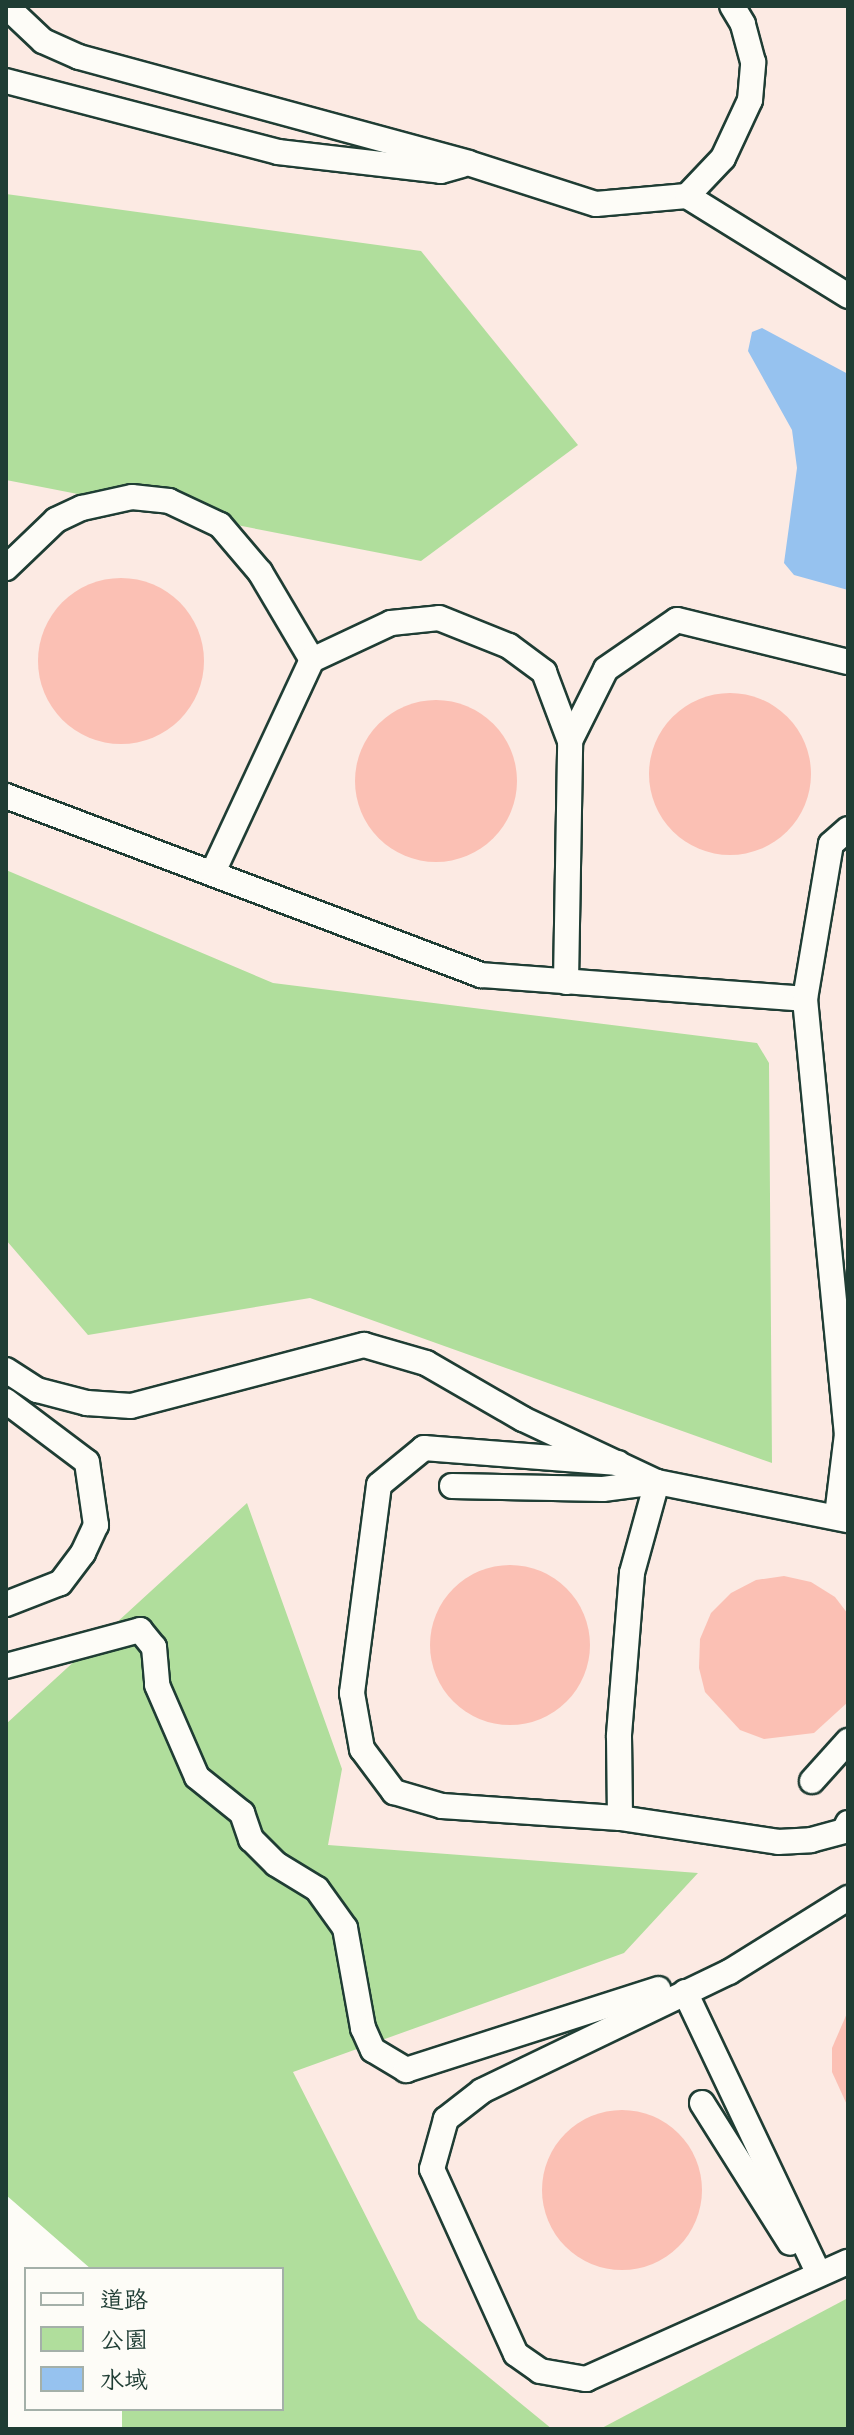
<!DOCTYPE html>
<html>
<head>
<meta charset="utf-8">
<style>
	body { margin:0 }
	#map { position:relative; width:854px; height:2435px; overflow:hidden; background:#fdfcf7; font-family:Itim,"LXGW WenKai TC",sans-serif }
	div>[style] { position:absolute }
	[style*='--x'] { left:calc(var(--x)*1px); top:calc(var(--y)*1px); width:calc(var(--w)*1px); rotate:calc(var(--a)*1deg) }
	.built>* { inset:0; background:#fceae3 }
	.green>* { inset:0; background:#b0de9c }
	.water>* { inset:0; background:#96c2ef }
	.building>* { inset:0; background:#fbc0b4 }
	.round { border-radius:50% }
	.roads { filter:drop-shadow(2px 0 #1f3d34) drop-shadow(-2px 0 #1f3d34) drop-shadow(0 2px #1f3d34) drop-shadow(0 -2px #1f3d34) }
	.minor>* { height:24px; margin:-12px; padding:0 12px; transform-origin:12px; border-radius:12px; background:#fdfcf7 }
	span { translate:-50% -50%; white-space:nowrap; text-align:center; line-height:1.15; -webkit-text-stroke:8px #fdfcf7; paint-order:stroke }
	.frame { position:absolute; inset:0; border:8px solid #1f3d34; pointer-events:none }
	.legend { position:absolute; left:24px; top:2267px; width:260px; height:144px; box-sizing:border-box; background:#fdfcf7; border:2px solid #a4b0a9; margin:0; padding:10px 14px; list-style:none; font-size:24px; color:#1f3d34 }
	.legend li { display:flex; align-items:center; gap:16px; height:40px }
	.legend b { width:40px; border:2px solid #a4b0a9 }
</style>
</head>
<body>
<div id="map">
	<div class="built">
		<div style="clip-path:polygon(6px 6px,848px 6px,848px 2429px,411px 2429px,82px 1969px,6px 1965px)"></div>
	</div>
	<div class="green">
		<div style="clip-path:polygon(6px 194px,421px 251px,578px 445px,421px 561px,6px 480px)"></div>
		<div style="clip-path:polygon(6px 870px,273px 983px,757px 1043px,769px 1063px,772px 1463px,310px 1298px,88px 1335px,6px 1240px)"></div>
		<div style="clip-path:polygon(247px 1503px,342px 1769px,328px 1845px,698px 1873px,624px 1953px,293px 2072px,418px 2319px,552px 2429px,122px 2429px,122px 2409px,282px 2409px,282px 2269px,91px 2269px,6px 2195px,6px 1724px)"></div>
		<div style="clip-path:polygon(848px 2298px,848px 2429px,600px 2429px)"></div>
	</div>
	<div class="water">
		<div style="clip-path:polygon(762px 328px,848px 374px,848px 590px,794px 575px,784px 563px,797px 468px,792px 430px,748px 351px,752px 332px)"></div>
	</div>
	<div class="building">
		<div class="round" style="left:38px;top:578px;width:166px;height:166px"></div>
		<div class="round" style="left:649px;top:693px;width:162px;height:162px"></div>
		<div class="round" style="left:355px;top:700px;width:162px;height:162px"></div>
		<div class="round" style="left:430px;top:1565px;width:160px;height:160px"></div>
		<div style="clip-path:polygon(784px 1576px,811px 1582px,835px 1597px,848px 1614px,848px 1702px,814px 1733px,764px 1739px,740px 1730px,705px 1692px,699px 1668px,700px 1639px,711px 1613px,731px 1593px,756px 1580px)"></div>
		<div style="clip-path:polygon(848px 2011px,848px 2107px,832px 2072px,832px 2048px)"></div>
		<div class="round" style="left:542px;top:2110px;width:160px;height:160px"></div>
	</div>
	<div class="roads">
		<div class="minor">
			<div style="--x:6;--y:6;--w:51;--a:43.4"></div>
			<div style="--x:43;--y:41;--w:39;--a:24"></div>
			<div style="--x:79;--y:57;--w:403;--a:15.2"></div>
			<div style="--x:468;--y:163;--w:134;--a:17.8"></div>
			<div style="--x:596;--y:204;--w:91;--a:-5"></div>
			<div style="--x:687;--y:196;--w:190;--a:31.8"></div>
			<div style="--x:6;--y:81;--w:281;--a:14.6"></div>
			<div style="--x:278;--y:152;--w:164;--a:6.6"></div>
			<div style="--x:441;--y:171;--w:22;--a:-16"></div>
			<div style="--x:687;--y:196;--w:52;--a:-46.5"></div>
			<div style="--x:723;--y:158;--w:64;--a:-65"></div>
			<div style="--x:750;--y:100;--w:38;--a:-85"></div>
			<div style="--x:753;--y:62;--w:39;--a:-105"></div>
			<div style="--x:743;--y:24;--w:21;--a:-121"></div>
			<div style="--x:6;--y:568;--w:69;--a:-43.8"></div>
			<div style="--x:56;--y:520;--w:29;--a:-25"></div>
			<div style="--x:82;--y:508;--w:51;--a:-12.4"></div>
			<div style="--x:132;--y:497;--w:37;--a:6"></div>
			<div style="--x:169;--y:501;--w:56;--a:25.2"></div>
			<div style="--x:220;--y:525;--w:62;--a:49.6"></div>
			<div style="--x:260;--y:572;--w:102;--a:59.4"></div>
			<div style="--x:6;--y:796;--w:508;--a:20.65"></div>
			<div style="--x:481;--y:975;--w:325;--a:4.2"></div>
			<div style="--x:805;--y:999;--w:157;--a:-80.5"></div>
			<div style="--x:831;--y:844;--w:23;--a:-41"></div>
			<div style="--x:213;--y:872;--w:234;--a:-65"></div>
			<div style="--x:312;--y:660;--w:87;--a:-25.1"></div>
			<div style="--x:391;--y:623;--w:48;--a:-5.9"></div>
			<div style="--x:439;--y:618;--w:75;--a:21.8"></div>
			<div style="--x:509;--y:646;--w:44;--a:36.6"></div>
			<div style="--x:544;--y:672;--w:74;--a:69.4"></div>
			<div style="--x:566;--y:982;--w:241;--a:-89"></div>
			<div style="--x:570;--y:741;--w:80;--a:-63.4"></div>
			<div style="--x:606;--y:669;--w:86;--a:-34.6"></div>
			<div style="--x:677;--y:620;--w:176;--a:13.8"></div>
			<div style="--x:805;--y:999;--w:437;--a:84.5"></div>
			<div style="--x:847;--y:1434;--w:83;--a:97"></div>
			<div style="--x:6;--y:1370;--w:37;--a:33"></div>
			<div style="--x:37;--y:1390;--w:52;--a:14.6"></div>
			<div style="--x:87;--y:1403;--w:44;--a:3.9"></div>
			<div style="--x:131;--y:1406;--w:241;--a:-14.7"></div>
			<div style="--x:364;--y:1345;--w:65;--a:16.2"></div>
			<div style="--x:426;--y:1363;--w:112;--a:30"></div>
			<div style="--x:523;--y:1419;--w:148;--a:25.2"></div>
			<div style="--x:657;--y:1482;--w:195;--a:11.3"></div>
			<div style="--x:6;--y:1401;--w:101;--a:37"></div>
			<div style="--x:87;--y:1462;--w:64;--a:81.9"></div>
			<div style="--x:96;--y:1525;--w:31;--a:115"></div>
			<div style="--x:83;--y:1553;--w:38;--a:127"></div>
			<div style="--x:60;--y:1583;--w:58;--a:158.7"></div>
			<div style="--x:618;--y:1463;--w:195;--a:-175.6"></div>
			<div style="--x:424;--y:1448;--w:58;--a:140.6"></div>
			<div style="--x:379;--y:1485;--w:210;--a:97.4"></div>
			<div style="--x:352;--y:1693;--w:57;--a:79.9"></div>
			<div style="--x:362;--y:1749;--w:54;--a:53.3"></div>
			<div style="--x:394;--y:1792;--w:50;--a:16.3"></div>
			<div style="--x:442;--y:1806;--w:178;--a:3.9"></div>
			<div style="--x:620;--y:1818;--w:160;--a:8.6"></div>
			<div style="--x:778;--y:1842;--w:33;--a:-3"></div>
			<div style="--x:811;--y:1840;--w:34;--a:-15"></div>
			<div style="--x:844;--y:1831;--w:9;--a:-63"></div>
			<div style="--x:452;--y:1486;--w:151;--a:1.1"></div>
			<div style="--x:603;--y:1489;--w:54;--a:-7.4"></div>
			<div style="--x:657;--y:1482;--w:94;--a:105.4"></div>
			<div style="--x:632;--y:1573;--w:164;--a:94.6"></div>
			<div style="--x:619;--y:1736;--w:82;--a:89.3"></div>
			<div style="--x:6;--y:1666;--w:139;--a:-15"></div>
			<div style="--x:140;--y:1630;--w:22;--a:51"></div>
			<div style="--x:154;--y:1647;--w:38;--a:85"></div>
			<div style="--x:157;--y:1685;--w:100;--a:66.5"></div>
			<div style="--x:197;--y:1777;--w:58;--a:38.7"></div>
			<div style="--x:242;--y:1813;--w:28;--a:71"></div>
			<div style="--x:251;--y:1839;--w:35;--a:45"></div>
			<div style="--x:276;--y:1864;--w:48;--a:31.4"></div>
			<div style="--x:317;--y:1889;--w:48;--a:54.3"></div>
			<div style="--x:345;--y:1928;--w:102;--a:79.8"></div>
			<div style="--x:363;--y:2028;--w:24;--a:66"></div>
			<div style="--x:373;--y:2050;--w:39;--a:31"></div>
			<div style="--x:406;--y:2070;--w:265;--a:-17.8"></div>
			<div style="--x:812;--y:1781;--w:54;--a:-48"></div>
			<div style="--x:848;--y:1898;--w:140;--a:148.1"></div>
			<div style="--x:729;--y:1972;--w:274;--a:154.3"></div>
			<div style="--x:482;--y:2091;--w:46;--a:142.1"></div>
			<div style="--x:446;--y:2119;--w:52;--a:105.6"></div>
			<div style="--x:432;--y:2169;--w:203;--a:65.6"></div>
			<div style="--x:516;--y:2354;--w:29;--a:35"></div>
			<div style="--x:540;--y:2371;--w:47;--a:9.9"></div>
			<div style="--x:586;--y:2379;--w:287;--a:-24.1"></div>
			<div style="--x:685;--y:1992;--w:312;--a:64.6"></div>
			<div style="--x:702;--y:2103;--w:165;--a:57.8"></div>
		</div>
	</div>
	<div class="frame"></div>
	<ul class="legend">
	<li><b style="height:10px;background:#fdfcf7"></b>道路</li>
	<li><b style="height:22px;background:#b0de9c"></b>公園</li>
	<li><b style="height:22px;background:#96c2ef"></b>水域</li>
	</ul>
</div>
</body>
</html>
